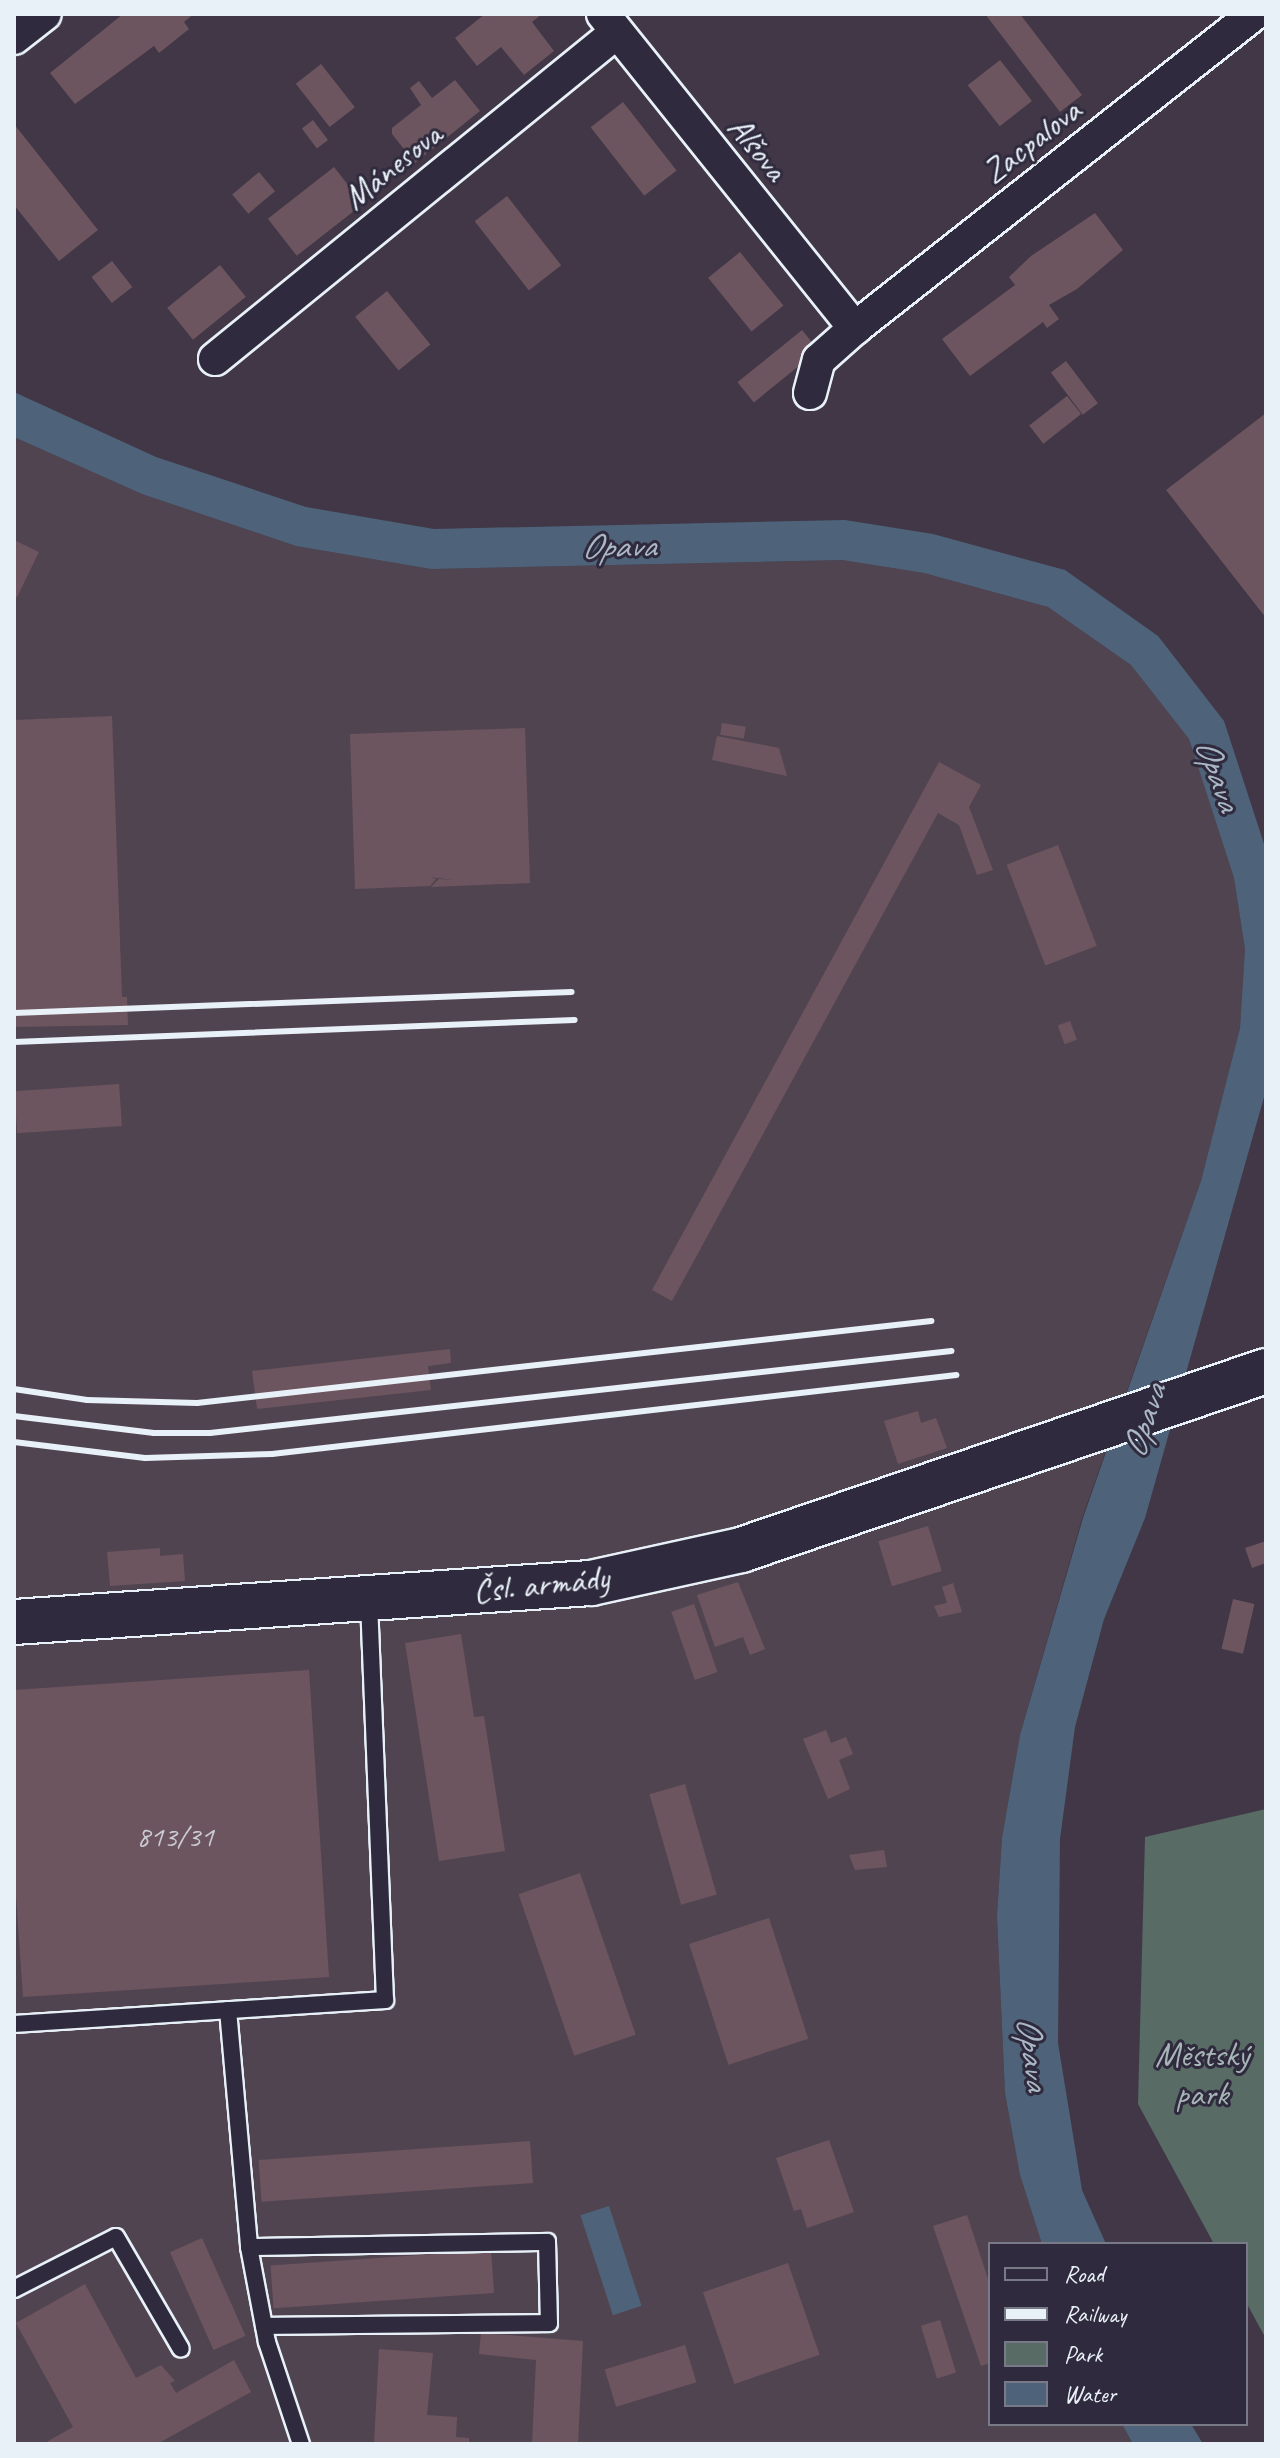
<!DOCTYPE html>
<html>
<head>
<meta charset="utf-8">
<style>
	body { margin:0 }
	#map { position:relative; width:1280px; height:2458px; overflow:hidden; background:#413747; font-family:Caveat,sans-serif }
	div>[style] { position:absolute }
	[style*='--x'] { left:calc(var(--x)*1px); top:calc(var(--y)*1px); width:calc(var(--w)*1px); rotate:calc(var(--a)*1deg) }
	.built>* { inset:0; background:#514451 }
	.green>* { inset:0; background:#586b65 }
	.water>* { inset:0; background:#4e6379; transform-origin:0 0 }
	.building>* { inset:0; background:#6c555e; transform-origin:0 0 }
	.roads { filter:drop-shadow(2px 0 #e8f1f8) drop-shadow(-2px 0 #e8f1f8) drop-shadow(0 2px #e8f1f8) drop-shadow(0 -2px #e8f1f8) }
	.service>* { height:16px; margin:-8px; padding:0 8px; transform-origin:8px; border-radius:8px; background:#2f2a3d }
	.minor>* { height:32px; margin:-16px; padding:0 16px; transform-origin:16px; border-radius:16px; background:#2f2a3d }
	.secondary>* { height:44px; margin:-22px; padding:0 22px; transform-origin:22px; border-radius:22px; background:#2f2a3d }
	.rail>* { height:6px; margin:-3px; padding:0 3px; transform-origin:3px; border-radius:3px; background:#e8f1f8 }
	span { translate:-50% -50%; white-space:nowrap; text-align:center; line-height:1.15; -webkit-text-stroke:6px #2f2a3d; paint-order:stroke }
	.number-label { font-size:30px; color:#c9cad2 }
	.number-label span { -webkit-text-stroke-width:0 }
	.street-label { font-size:34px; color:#e8f1f8 }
	.park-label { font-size:34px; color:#a7b5b6 }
	.water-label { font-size:36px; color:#aab8c5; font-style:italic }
	.frame { position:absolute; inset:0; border:16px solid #e8f1f8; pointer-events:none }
	.legend { position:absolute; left:988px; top:2242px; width:260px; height:184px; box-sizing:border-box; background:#2f2a3d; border:2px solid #797a88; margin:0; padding:10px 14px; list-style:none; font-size:24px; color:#e8f1f8 }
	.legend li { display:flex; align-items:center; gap:16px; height:40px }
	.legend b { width:40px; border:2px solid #797a88 }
</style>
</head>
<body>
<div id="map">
	<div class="built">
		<div style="clip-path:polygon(14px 437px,142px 494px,296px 546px,431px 569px,842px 560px,924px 573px,1048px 607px,1131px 665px,1189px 739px,1234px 878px,1245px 949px,1240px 1028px,1201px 1181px,1082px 1518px,1020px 1735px,1002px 1838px,997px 1916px,1005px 2093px,1020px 2175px,1042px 2244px,990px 2244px,990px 2424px,1122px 2424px,1133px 2444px,14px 2444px)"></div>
	</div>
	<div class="green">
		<div style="clip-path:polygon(1266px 1809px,1266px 2339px,1246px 2302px,1246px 2244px,1214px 2244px,1138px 2104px,1145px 1837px)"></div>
	</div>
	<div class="water">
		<div style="clip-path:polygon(14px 392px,156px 457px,306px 507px,434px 529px,845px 520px,933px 534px,1065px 570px,1158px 636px,1224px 721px,1266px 850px,1266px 1090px,1145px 1518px,1104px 1619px,1075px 1727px,1060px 1839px,1058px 2043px,1082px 2190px,1106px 2244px,1042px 2244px,1020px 2175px,1005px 2093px,997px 1916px,1002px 1838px,1020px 1735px,1083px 1518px,1201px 1181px,1240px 1028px,1245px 949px,1234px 878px,1189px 739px,1131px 665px,1048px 607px,924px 573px,842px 560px,431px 569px,296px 546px,142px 494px,14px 437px)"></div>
		<div style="left:609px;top:2206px;width:105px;height:30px;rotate:72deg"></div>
		<div style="clip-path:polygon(1122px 2424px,1191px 2424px,1203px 2444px,1133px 2444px)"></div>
	</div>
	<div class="building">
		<div style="clip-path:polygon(123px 14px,194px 14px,184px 22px,189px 29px,159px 53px,154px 46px,75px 104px,50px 73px)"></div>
		<div style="clip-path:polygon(485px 14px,542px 14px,532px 22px,554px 51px,524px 75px,501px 47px,477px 66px,455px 38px)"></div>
		<div style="clip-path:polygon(985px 14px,1020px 14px,1082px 95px,1060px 112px)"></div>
		<div style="left:1000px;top:60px;width:52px;height:41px;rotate:52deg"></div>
		<div style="left:321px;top:64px;width:55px;height:32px;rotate:52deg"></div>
		<div style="clip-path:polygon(455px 80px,480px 111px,415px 163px,392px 134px,392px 128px,421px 105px,410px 88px,419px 81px,432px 98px)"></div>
		<div style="left:623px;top:102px;width:87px;height:41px;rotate:52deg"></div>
		<div style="left:313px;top:120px;width:25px;height:14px;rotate:53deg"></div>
		<div style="clip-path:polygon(14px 124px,98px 230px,59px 261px,14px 205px)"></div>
		<div style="left:334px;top:167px;width:47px;height:84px;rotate:52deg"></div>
		<div style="left:259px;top:172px;width:25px;height:35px;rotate:50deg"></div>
		<div style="left:507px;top:196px;width:88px;height:41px;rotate:52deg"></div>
		<div style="clip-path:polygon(1095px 213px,1123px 250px,1077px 289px,1049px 305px,1059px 319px,1047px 328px,1043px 322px,970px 376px,942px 339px,1015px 285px,1009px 277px,1031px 256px)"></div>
		<div style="left:740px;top:252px;width:69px;height:41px;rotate:51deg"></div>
		<div style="left:112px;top:261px;width:33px;height:26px;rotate:52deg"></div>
		<div style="left:220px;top:265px;width:41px;height:68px;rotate:51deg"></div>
		<div style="left:387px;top:291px;width:69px;height:41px;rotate:51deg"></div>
		<div style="left:802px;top:330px;width:26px;height:83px;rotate:51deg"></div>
		<div style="left:1066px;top:361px;width:53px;height:19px;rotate:53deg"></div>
		<div style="left:1067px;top:396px;width:23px;height:48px;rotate:52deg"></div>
		<div style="clip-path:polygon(1266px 413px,1266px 618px,1166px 490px)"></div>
		<div style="clip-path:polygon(14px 540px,39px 552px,17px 597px,14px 596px)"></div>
		<div style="clip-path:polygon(112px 716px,122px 997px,127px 997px,128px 1025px,14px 1027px,14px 720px)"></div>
		<div style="left:722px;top:723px;width:24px;height:12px;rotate:9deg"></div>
		<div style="clip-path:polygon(525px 728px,530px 883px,431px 887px,439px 879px,453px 880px,430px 877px,436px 879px,430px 886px,355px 889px,350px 734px)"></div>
		<div style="clip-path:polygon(717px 736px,779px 748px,787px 776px,712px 760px)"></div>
		<div style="clip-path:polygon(939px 762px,981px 785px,969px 807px,993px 870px,977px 875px,959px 825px,938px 813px,672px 1301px,652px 1290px)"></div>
		<div style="left:1058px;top:845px;width:108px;height:55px;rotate:69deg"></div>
		<div style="left:1070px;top:1021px;width:20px;height:13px;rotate:70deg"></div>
		<div style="left:119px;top:1084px;width:42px;height:105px;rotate:86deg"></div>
		<div style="clip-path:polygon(450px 1349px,451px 1363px,428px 1366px,431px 1390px,257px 1409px,252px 1371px)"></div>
		<div style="clip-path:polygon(918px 1411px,921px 1423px,936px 1418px,947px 1448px,898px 1464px,884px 1421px)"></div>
		<div style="left:928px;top:1526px;width:47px;height:52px;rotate:73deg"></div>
		<div style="clip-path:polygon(1266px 1541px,1266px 1563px,1252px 1568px,1245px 1548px)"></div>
		<div style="clip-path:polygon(160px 1548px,160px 1556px,183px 1554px,185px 1581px,110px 1586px,107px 1552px)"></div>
		<div style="clip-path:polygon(738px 1582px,765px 1649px,750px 1655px,743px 1637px,715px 1647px,697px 1595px)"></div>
		<div style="clip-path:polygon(953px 1583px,962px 1612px,939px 1617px,934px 1606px,947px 1603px,942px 1587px)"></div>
		<div style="left:1233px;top:1599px;width:22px;height:51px;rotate:13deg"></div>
		<div style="left:694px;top:1604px;width:72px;height:24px;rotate:71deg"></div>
		<div style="clip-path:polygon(461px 1634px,474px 1717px,484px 1716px,505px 1851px,439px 1861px,405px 1643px)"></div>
		<div style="clip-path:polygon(309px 1670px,329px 1977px,23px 1997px,14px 1867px,14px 1690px)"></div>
		<div style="clip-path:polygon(826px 1730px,831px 1743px,846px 1737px,853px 1754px,839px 1760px,850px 1789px,828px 1799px,803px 1739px)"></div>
		<div style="left:685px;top:1784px;width:115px;height:37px;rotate:74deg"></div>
		<div style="clip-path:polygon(884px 1850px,887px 1867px,855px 1870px,849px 1855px)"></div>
		<div style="left:580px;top:1873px;width:171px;height:65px;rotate:71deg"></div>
		<div style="left:769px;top:1918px;width:127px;height:84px;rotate:72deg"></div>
		<div style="clip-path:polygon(829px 2140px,854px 2212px,807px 2228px,801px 2209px,794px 2211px,776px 2158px)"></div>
		<div style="left:530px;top:2141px;width:42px;height:272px;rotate:86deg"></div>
		<div style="clip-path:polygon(967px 2215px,990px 2285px,990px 2363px,981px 2366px,933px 2226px)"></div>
		<div style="left:202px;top:2238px;width:107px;height:35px;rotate:66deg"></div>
		<div style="left:491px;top:2250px;width:43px;height:221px;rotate:86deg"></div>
		<div style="left:788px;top:2263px;width:97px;height:90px;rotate:71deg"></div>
		<div style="clip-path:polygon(85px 2284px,136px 2378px,161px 2365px,175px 2381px,170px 2383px,176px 2393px,234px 2360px,251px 2392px,157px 2444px,43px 2444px,73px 2427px,16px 2323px)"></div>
		<div style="left:940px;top:2320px;width:55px;height:20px;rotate:73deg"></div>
		<div style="clip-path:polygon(481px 2333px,583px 2341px,578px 2444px,532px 2444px,536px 2360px,479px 2354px)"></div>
		<div style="left:685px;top:2345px;width:39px;height:84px;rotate:73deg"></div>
		<div style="clip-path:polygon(379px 2349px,433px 2353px,427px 2415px,457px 2417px,456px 2437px,469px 2438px,469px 2444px,374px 2444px)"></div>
	</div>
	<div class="roads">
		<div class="service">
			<div style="--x:228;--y:2010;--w:238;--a:84.9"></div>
			<div style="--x:249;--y:2247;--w:97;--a:79.3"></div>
			<div style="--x:267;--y:2342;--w:108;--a:71.6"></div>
			<div style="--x:14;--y:2024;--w:372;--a:-3.7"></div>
			<div style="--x:385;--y:2000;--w:398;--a:-92.3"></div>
			<div style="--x:249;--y:2247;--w:298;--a:-1"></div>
			<div style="--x:547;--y:2242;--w:81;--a:88.6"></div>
			<div style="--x:549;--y:2323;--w:285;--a:179.4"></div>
			<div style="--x:14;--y:2289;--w:114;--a:-27"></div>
			<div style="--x:116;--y:2237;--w:129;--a:59.9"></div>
		</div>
		<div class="minor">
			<div style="--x:603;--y:14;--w:403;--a:51.3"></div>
			<div style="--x:14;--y:38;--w:39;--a:-38"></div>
			<div style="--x:215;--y:359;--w:518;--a:-39.13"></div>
			<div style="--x:810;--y:393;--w:34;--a:-75"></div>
			<div style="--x:819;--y:360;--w:48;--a:-41.6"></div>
			<div style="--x:855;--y:328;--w:508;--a:-38.2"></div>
		</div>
		<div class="secondary">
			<div style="--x:14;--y:1622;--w:578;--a:-3.87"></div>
			<div style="--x:591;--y:1583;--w:154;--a:-12.4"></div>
			<div style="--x:741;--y:1550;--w:555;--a:-18.83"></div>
		</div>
	</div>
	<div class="rail">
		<div style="--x:14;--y:1013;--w:558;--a:-2.16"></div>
		<div style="--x:14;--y:1042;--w:561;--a:-2.25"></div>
		<div style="--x:14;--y:1389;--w:74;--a:8.6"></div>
		<div style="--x:87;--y:1400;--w:110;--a:1.6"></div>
		<div style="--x:197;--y:1403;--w:739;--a:-6.37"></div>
		<div style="--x:14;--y:1416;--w:141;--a:6.9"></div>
		<div style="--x:154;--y:1433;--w:56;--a:0"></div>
		<div style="--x:210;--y:1433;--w:746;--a:-6.31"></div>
		<div style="--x:14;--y:1442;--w:132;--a:7"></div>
		<div style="--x:145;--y:1458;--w:127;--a:-1.8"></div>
		<div style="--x:272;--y:1454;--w:689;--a:-6.59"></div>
	</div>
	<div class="number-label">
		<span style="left:175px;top:1836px">813/31</span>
	</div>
	<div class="street-label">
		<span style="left:1031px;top:141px;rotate:-38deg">Zacpalova</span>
		<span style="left:758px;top:148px;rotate:51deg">Alšova</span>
		<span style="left:392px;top:166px;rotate:-39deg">Mánesova</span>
		<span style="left:541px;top:1584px;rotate:-6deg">Čsl. armády</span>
	</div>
	<div class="park-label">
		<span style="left:1202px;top:2074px">Městský<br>park</span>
	</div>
	<div class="water-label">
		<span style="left:618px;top:546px;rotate:-1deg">Opava</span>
		<span style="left:1218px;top:774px;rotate:70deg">Opava</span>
		<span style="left:1144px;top:1421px;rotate:-72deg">Opava</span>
		<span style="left:1033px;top:2053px;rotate:82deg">Opava</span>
	</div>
	<div class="frame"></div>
	<ul class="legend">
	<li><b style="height:10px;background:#2f2a3d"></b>Road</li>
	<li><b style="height:10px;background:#e8f1f8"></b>Railway</li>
	<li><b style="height:22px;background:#586b65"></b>Park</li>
	<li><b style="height:22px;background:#4e6379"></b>Water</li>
	</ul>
</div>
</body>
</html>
